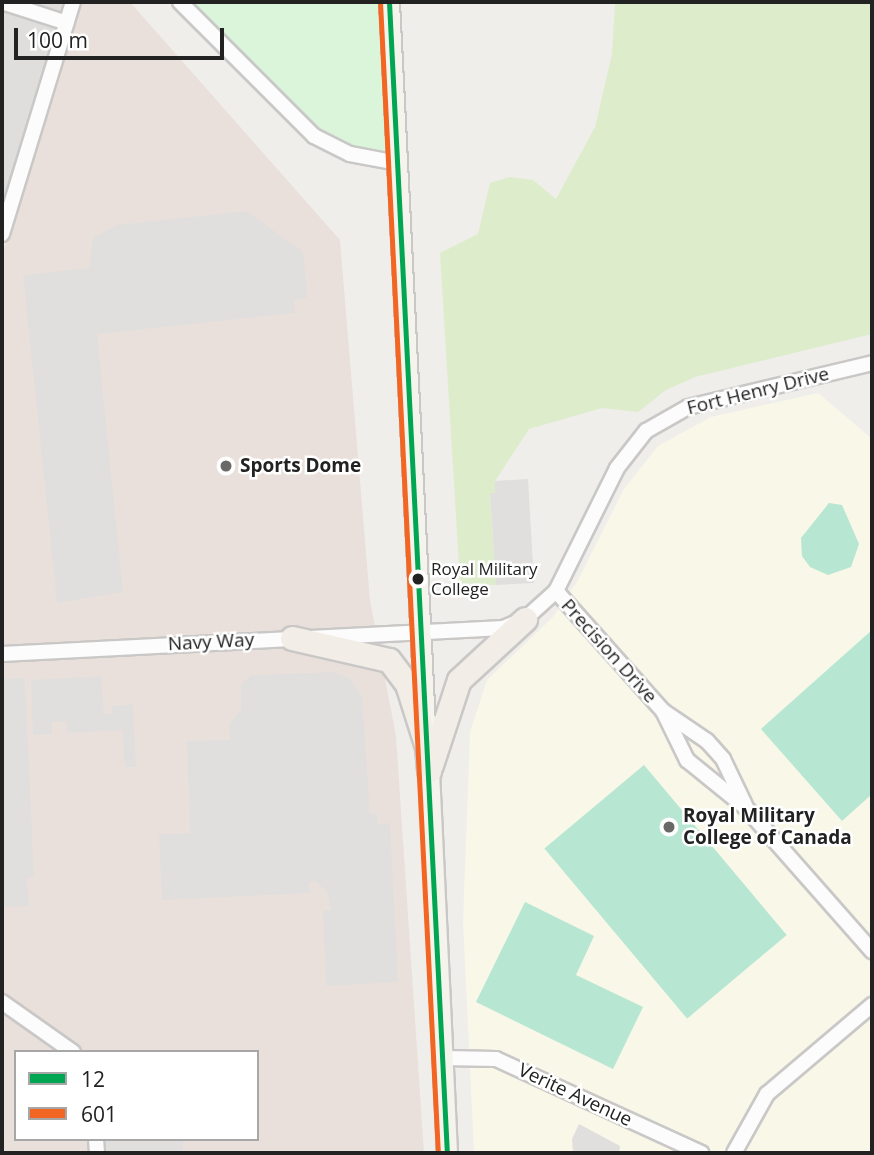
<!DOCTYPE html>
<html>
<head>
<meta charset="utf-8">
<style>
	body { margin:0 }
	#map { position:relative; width:874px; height:1155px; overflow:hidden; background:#f0eeeb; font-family:"Open Sans",sans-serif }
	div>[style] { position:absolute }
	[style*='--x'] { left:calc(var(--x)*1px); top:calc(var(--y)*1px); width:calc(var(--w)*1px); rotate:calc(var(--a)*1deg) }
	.residential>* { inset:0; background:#dfdedc }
	.education>* { inset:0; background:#f8f7e8 }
	.military>* { inset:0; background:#eae0db }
	.grass>* { inset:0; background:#ddeccb }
	.park>* { inset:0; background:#daf5da }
	.pitch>* { inset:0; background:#b7e6d2; transform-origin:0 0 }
	.parking>* { inset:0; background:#e0dfde; transform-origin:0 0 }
	.roads { filter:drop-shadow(2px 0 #c9c8c7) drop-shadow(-2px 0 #c9c8c7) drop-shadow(0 2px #c9c8c7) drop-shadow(0 -2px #c9c8c7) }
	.minor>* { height:14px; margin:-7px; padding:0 7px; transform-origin:7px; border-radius:7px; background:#fdfcfc }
	.secondary>* { height:19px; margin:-9.5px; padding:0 9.5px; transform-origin:9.5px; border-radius:9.5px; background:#f4f4ed }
	.primary>* { height:23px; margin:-11.5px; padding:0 11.5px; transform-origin:11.5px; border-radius:11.5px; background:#f3ede7 }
	.bus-1>* { height:5px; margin:-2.5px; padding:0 2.5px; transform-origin:2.5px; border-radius:2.5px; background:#00a651 }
	.bus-2>* { height:5px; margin:-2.5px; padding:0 2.5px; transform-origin:2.5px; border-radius:2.5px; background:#f26522 }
	.dots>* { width:19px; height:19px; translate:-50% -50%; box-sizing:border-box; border:4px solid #fff; border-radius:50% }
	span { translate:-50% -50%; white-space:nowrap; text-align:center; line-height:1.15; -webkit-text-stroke:5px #fff; paint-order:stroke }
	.bus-label { font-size:17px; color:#222 }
	.left { translate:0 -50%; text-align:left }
	.street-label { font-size:19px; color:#222 }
	.poi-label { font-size:19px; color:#222; font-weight:700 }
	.frame { position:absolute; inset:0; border:4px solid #222; pointer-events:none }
	.legend { position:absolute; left:14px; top:1050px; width:245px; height:91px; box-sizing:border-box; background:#fff; border:2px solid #a7a7a7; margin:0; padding:9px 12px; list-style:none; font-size:21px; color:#222 }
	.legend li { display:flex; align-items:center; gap:14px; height:35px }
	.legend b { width:35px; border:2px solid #a7a7a7 }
	.scale { position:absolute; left:14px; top:28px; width:210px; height:32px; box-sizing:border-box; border:4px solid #222; border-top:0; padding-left:9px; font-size:21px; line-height:24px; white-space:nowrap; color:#222; -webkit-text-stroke:5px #fff; paint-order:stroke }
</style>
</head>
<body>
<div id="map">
	<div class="residential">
		<div style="clip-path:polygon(2px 2px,73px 2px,2px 234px)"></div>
	</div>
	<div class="education">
		<div style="clip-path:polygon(818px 393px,872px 439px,872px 1153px,474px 1153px,463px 922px,470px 732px,487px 680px,553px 617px,577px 582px,624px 489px,658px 446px,711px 417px)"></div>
	</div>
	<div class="military">
		<div style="clip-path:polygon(evenodd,81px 2px,130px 2px,340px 240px,370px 600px,396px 736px,424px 1153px,2px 1153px,2px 255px,81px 2px,16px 1052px,257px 1052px,257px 1139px,16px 1139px,16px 1052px)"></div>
	</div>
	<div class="grass">
		<div style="clip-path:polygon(615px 2px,872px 2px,872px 334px,695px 377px,666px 390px,638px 412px,602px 408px,529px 429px,495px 481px,495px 493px,490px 494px,496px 585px,460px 583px,440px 253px,478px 234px,490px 183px,510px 177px,533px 180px,556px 199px,595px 127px,612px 54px)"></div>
	</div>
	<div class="park">
		<div style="clip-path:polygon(180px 2px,386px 2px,397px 163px,332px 148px)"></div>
	</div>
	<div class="pitch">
		<div style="clip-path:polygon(829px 503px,842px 505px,859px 544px,851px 567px,828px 575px,810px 567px,802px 556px,801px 538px)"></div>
		<div style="clip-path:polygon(872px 630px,872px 794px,842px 821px,761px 729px)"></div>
		<div style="left:644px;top:765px;width:222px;height:130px;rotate:50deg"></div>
		<div style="clip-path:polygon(525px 902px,594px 936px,576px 975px,643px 1007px,613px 1069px,476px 1002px)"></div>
	</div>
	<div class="parking">
		<div style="clip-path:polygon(247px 211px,303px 252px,308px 298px,294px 300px,295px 313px,97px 334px,123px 592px,57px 603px,23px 275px,89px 268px,93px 238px,116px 225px)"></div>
		<div style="clip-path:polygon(528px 479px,534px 583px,496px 585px,490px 493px,495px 493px,495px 481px)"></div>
		<div style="clip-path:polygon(333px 672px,349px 678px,362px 696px,370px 814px,377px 814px,378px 824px,390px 823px,398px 982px,326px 986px,323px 911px,331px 910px,327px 892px,316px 881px,309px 882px,310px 893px,162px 900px,159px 834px,190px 833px,187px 741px,230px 740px,229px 724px,241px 710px,241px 685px,251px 675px)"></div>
		<div style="clip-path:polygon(101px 676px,104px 714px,112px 713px,112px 706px,133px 704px,136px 767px,125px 767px,122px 730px,67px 733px,66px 722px,52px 722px,52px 734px,33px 735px,31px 680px)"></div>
		<div style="clip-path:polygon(25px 678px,34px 877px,27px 878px,29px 906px,2px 907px,2px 679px)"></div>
		<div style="clip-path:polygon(579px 1124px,620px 1146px,619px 1153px,573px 1153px,572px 1139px)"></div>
		<div style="left:100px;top:1139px;width:83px;height:14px"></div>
	</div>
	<div class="roads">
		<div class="minor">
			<div style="--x:2;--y:2;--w:68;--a:17.9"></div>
			<div style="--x:180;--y:2;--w:190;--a:45"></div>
			<div style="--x:314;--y:136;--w:40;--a:26.6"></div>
			<div style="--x:350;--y:154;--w:48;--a:10.8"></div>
			<div style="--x:2;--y:234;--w:243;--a:-73"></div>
			<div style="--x:556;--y:591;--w:161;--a:48.3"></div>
			<div style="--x:663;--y:711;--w:53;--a:34.3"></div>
			<div style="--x:707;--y:741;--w:24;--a:48"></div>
			<div style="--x:723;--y:759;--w:51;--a:64.4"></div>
			<div style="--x:2;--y:654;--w:502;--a:-2.97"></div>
			<div style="--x:503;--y:628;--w:24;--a:-22"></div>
			<div style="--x:525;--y:619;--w:42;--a:-42.1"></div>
			<div style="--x:556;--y:591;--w:137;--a:-63.6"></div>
			<div style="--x:617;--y:468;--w:47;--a:-51.9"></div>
			<div style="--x:646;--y:431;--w:48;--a:-29.7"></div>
			<div style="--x:688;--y:407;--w:189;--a:-13.4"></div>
			<div style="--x:663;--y:711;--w:55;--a:63.9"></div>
			<div style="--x:687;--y:760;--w:76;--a:39.1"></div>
			<div style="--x:746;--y:808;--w:191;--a:48.6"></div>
			<div style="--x:2;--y:1002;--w:87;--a:35.2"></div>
			<div style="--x:444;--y:1058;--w:52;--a:1.1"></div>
			<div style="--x:496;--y:1059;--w:226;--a:24.6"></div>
			<div style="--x:96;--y:1139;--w:14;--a:86"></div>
			<div style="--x:734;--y:1153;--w:68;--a:-60.8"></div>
			<div style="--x:767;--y:1094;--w:138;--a:-40.3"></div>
		</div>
		<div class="secondary">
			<div style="--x:389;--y:2;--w:723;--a:87.15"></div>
			<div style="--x:429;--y:771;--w:382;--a:87.3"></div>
		</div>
		<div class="primary">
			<div style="--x:292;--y:638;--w:99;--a:12.8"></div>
			<div style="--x:389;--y:660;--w:30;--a:53"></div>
			<div style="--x:407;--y:684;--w:66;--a:72.4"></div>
			<div style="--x:427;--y:747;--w:24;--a:85"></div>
			<div style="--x:431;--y:765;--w:89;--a:-71.8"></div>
			<div style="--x:459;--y:680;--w:90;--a:-42.7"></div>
		</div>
	</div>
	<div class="bus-1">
		<div style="--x:389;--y:2;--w:1152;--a:87.12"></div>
	</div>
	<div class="bus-2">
		<div style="--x:380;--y:2;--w:1152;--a:87.12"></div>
	</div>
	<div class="dots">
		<div style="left:226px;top:466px;background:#6a6968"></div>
		<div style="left:418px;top:579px;background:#222"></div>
		<div style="left:669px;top:827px;background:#6a6968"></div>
	</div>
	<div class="bus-label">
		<span class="left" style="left:431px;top:579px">Royal Military<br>College</span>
	</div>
	<div class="street-label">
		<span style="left:758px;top:391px;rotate:-14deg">Fort Henry Drive</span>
		<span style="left:211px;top:642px;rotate:-3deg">Navy Way</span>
		<span style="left:609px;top:651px;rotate:48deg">Precision Drive</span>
		<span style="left:575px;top:1095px;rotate:25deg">Verite Avenue</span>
	</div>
	<div class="poi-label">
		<span class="left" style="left:240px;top:466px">Sports Dome</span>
		<span class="left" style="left:683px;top:827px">Royal Military<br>College of Canada</span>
	</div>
	<div class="frame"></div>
	<ul class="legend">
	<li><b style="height:9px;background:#00a651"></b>12</li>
	<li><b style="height:9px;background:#f26522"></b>601</li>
	</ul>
	<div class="scale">100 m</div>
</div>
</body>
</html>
